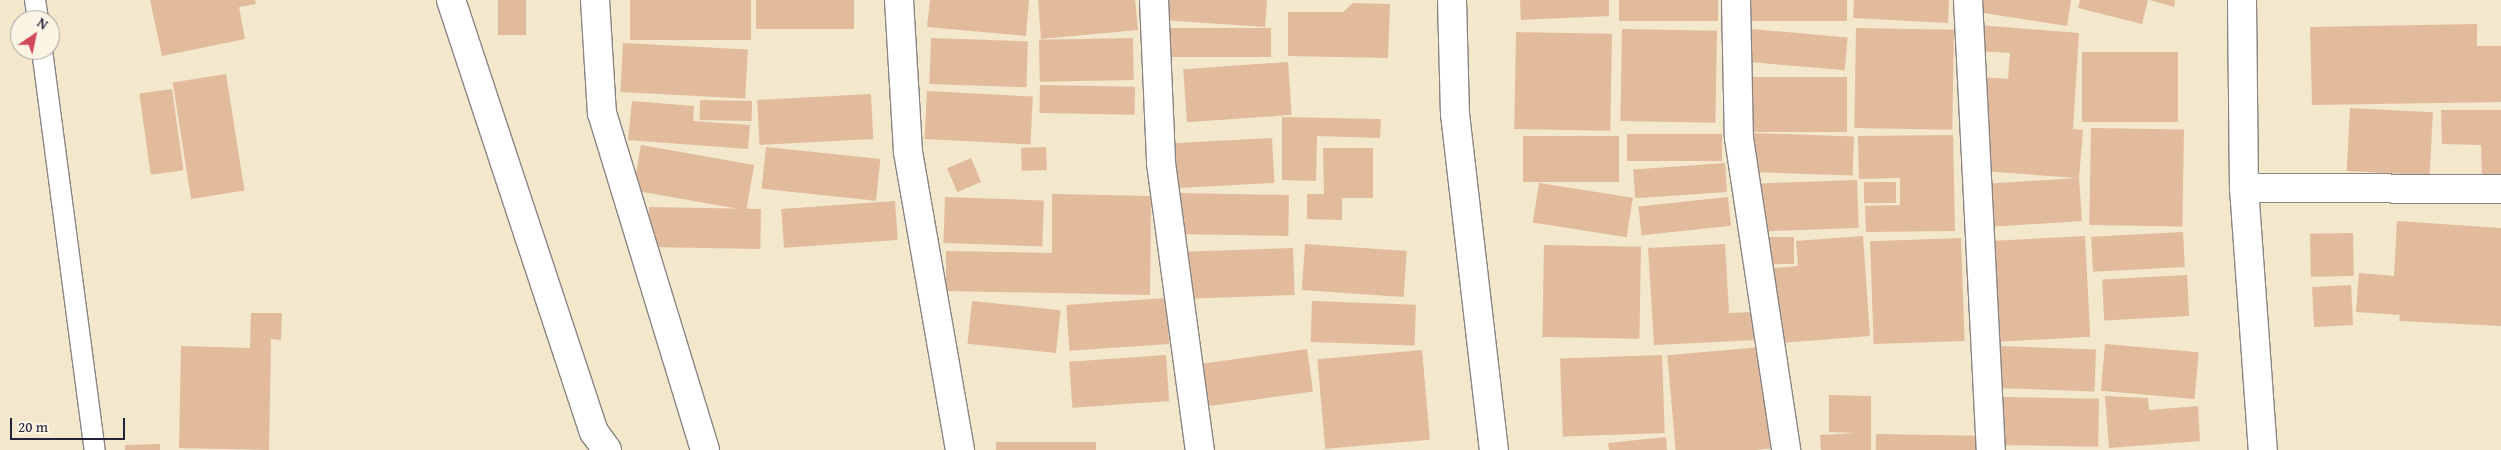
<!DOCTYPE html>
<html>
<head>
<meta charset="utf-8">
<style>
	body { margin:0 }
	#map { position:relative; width:2501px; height:450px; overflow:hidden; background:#f3e7cc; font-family:"Gentium Book Plus",serif }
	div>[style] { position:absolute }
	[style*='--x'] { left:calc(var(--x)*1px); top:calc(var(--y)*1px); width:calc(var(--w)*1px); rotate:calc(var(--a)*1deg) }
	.building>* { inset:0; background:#e1bb9c; transform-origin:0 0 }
	.roads { filter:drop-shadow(1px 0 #8a8484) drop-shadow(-1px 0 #8a8484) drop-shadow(0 1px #8a8484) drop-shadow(0 -1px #8a8484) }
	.lane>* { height:20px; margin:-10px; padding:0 10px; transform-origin:10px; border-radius:10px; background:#fff }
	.street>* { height:28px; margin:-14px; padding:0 14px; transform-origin:14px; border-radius:14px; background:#fff }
	.secondary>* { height:28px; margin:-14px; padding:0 14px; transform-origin:14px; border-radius:14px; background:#fff }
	span { translate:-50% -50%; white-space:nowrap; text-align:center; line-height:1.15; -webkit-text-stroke:5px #fcf5e5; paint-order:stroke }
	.north { position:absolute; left:10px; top:10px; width:50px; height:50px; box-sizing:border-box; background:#fcf5e5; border:1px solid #a5a1a1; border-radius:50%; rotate:34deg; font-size:14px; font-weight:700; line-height:20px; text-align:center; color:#22223b }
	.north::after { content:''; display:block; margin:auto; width:18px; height:22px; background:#d1495b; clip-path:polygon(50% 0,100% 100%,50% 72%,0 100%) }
	.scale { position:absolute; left:10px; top:418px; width:115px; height:22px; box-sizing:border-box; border:2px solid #22223b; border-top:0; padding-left:6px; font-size:15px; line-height:18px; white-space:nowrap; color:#22223b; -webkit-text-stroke:4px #fcf5e5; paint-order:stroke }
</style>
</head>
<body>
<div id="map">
	<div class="building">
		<div style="clip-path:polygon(150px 0,255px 0,256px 4px,239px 7px,245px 39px,162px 56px)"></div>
		<div style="left:498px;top:0;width:28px;height:35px"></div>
		<div style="left:630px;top:0;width:121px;height:40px"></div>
		<div style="left:756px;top:0;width:98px;height:29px"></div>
		<div style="clip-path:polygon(930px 0,1029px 0,1026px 36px,927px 27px)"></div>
		<div style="clip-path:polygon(1038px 0,1135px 0,1138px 30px,1041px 39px)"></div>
		<div style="clip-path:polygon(1163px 0,1267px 0,1265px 27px,1162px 20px)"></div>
		<div style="clip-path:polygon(1520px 0,1609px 0,1609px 16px,1521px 20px)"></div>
		<div style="left:1619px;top:0;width:99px;height:21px"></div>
		<div style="left:1749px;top:0;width:98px;height:21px"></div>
		<div style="clip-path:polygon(1854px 0,1949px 0,1948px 23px,1853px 18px)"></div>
		<div style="clip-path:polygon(1973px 0,2071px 0,2067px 26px,1971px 11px)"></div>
		<div style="clip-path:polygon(2080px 0,2148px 0,2142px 24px,2078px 8px)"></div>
		<div style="clip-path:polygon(2150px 0,2175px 0,2174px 7px)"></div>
		<div style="clip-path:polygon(1353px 3px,1390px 4px,1388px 58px,1288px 56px,1288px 12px,1343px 12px)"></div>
		<div style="clip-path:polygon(2477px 24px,2477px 46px,2501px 46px,2501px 102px,2312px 105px,2310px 27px)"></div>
		<div style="clip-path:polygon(1979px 25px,2079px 33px,2073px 129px,2083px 130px,2079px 178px,2082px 221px,1987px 227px,1984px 184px,2077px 178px,1982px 171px,1981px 77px,2008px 79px,2010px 53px,1978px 51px)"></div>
		<div style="left:1271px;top:28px;width:29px;height:105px;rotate:90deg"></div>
		<div style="left:1856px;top:28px;width:98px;height:100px;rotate:1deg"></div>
		<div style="left:1622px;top:29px;width:95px;height:92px;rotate:1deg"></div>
		<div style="left:1751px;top:29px;width:97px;height:33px;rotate:5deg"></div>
		<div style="left:1516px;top:32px;width:96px;height:97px;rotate:1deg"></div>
		<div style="left:931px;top:38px;width:97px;height:46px;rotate:2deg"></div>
		<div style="left:1133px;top:38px;width:42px;height:94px;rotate:89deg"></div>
		<div style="left:623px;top:43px;width:125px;height:49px;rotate:3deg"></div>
		<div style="left:2082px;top:52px;width:96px;height:70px"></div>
		<div style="left:1288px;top:62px;width:53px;height:105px;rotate:86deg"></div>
		<div style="left:226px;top:74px;width:118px;height:54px;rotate:81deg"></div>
		<div style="left:1748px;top:77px;width:99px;height:55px"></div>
		<div style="left:1040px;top:85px;width:95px;height:28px;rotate:1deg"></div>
		<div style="left:172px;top:89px;width:82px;height:33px;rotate:82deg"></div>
		<div style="left:927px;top:91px;width:106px;height:48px;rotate:3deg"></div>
		<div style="left:871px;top:94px;width:45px;height:114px;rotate:87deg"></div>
		<div style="left:700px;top:100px;width:52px;height:20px;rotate:1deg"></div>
		<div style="clip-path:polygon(632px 101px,694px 106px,693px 121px,750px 125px,748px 149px,628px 140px)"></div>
		<div style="left:2350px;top:108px;width:83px;height:63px;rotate:3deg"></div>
		<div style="clip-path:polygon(2441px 110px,2501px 110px,2501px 175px,2482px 175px,2481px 145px,2442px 144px)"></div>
		<div style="clip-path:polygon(1282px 117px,1381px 119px,1380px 138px,1317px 136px,1316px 181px,1282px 180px)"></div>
		<div style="left:2091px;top:128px;width:93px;height:97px;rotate:1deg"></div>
		<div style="left:1753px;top:133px;width:101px;height:39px;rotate:2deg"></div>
		<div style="left:1627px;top:134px;width:95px;height:27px"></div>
		<div style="clip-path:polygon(1953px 135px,1955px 231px,1866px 232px,1865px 206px,1900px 205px,1900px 178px,1859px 179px,1858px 136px)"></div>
		<div style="left:1523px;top:136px;width:96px;height:46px"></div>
		<div style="left:1272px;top:138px;width:45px;height:100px;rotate:87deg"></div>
		<div style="left:641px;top:145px;width:115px;height:46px;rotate:10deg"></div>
		<div style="left:766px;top:147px;width:115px;height:42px;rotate:6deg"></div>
		<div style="left:1046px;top:147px;width:23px;height:25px;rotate:88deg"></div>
		<div style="clip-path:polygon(1323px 148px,1373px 148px,1373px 198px,1342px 198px,1342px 220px,1307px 219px,1307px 194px,1324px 194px)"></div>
		<div style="left:971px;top:158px;width:26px;height:26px;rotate:67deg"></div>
		<div style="left:1725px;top:163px;width:29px;height:92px;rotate:86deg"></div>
		<div style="left:1857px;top:180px;width:48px;height:98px;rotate:88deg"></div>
		<div style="left:1864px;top:182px;width:32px;height:21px"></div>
		<div style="left:1539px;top:183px;width:95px;height:40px;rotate:9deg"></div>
		<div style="left:1178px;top:193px;width:111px;height:41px;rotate:1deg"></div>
		<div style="clip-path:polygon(1052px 194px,1151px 196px,1150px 295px,946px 291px,946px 251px,1052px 253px)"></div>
		<div style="left:945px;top:197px;width:99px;height:46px;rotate:2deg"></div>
		<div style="left:1728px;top:197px;width:29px;height:90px;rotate:84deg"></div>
		<div style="left:895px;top:201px;width:39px;height:114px;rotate:86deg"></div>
		<div style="left:649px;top:207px;width:112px;height:40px;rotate:1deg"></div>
		<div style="clip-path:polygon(2397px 221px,2501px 228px,2501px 326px,2399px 321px,2400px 315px,2356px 312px,2359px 273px,2394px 276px)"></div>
		<div style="left:2183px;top:232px;width:35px;height:92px;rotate:87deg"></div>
		<div style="left:2353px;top:233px;width:43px;height:43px;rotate:89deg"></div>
		<div style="clip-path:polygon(1863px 236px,1870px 336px,1780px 343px,1774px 268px,1798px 266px,1796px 241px)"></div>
		<div style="left:2085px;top:236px;width:101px;height:96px;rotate:87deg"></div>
		<div style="left:1764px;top:237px;width:30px;height:27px"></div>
		<div style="left:1961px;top:238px;width:103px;height:91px;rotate:88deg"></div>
		<div style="left:1305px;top:244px;width:102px;height:46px;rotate:4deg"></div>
		<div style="clip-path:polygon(1725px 244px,1729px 313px,1755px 312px,1756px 340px,1654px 345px,1648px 248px)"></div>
		<div style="left:1544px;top:245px;width:97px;height:92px;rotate:1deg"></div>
		<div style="left:1293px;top:248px;width:47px;height:108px;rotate:88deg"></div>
		<div style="left:2187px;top:275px;width:41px;height:85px;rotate:87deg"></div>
		<div style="left:2351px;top:285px;width:40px;height:39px;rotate:87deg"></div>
		<div style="left:1166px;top:298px;width:46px;height:100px;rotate:86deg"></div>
		<div style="left:972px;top:301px;width:89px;height:43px;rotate:6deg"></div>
		<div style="left:1312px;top:301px;width:104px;height:41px;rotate:2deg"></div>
		<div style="clip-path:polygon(251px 313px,282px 313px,281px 340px,271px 339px,269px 450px,179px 448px,181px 346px,250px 348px)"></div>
		<div style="left:2105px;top:344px;width:94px;height:47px;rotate:5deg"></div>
		<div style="left:1998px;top:346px;width:98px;height:42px;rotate:2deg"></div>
		<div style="left:1762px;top:347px;width:102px;height:95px;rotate:85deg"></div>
		<div style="left:1307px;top:349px;width:43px;height:106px;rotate:82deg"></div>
		<div style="left:1422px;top:350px;width:90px;height:105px;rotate:85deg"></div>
		<div style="left:1166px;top:355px;width:46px;height:97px;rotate:86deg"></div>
		<div style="left:1662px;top:355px;width:78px;height:102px;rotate:88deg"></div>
		<div style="clip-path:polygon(1829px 395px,1871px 396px,1871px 450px,1821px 450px,1820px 435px,1857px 433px,1829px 432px)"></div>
		<div style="clip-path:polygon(2105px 396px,2148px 398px,2149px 410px,2198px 406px,2200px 441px,2109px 448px)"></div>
		<div style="left:2001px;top:397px;width:98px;height:48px;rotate:1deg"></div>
		<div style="left:1876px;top:434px;width:100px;height:16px;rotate:1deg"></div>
		<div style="clip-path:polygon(1666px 437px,1667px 450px,1609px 450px,1608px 443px)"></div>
		<div style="left:996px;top:442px;width:100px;height:8px"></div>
		<div style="clip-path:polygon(160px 444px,160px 450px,125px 450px,125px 445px)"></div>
	</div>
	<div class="roads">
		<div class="lane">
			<div style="--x:35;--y:0;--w:20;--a:81"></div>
			<div style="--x:42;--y:50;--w:403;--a:82.5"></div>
		</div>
		<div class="street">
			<div style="--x:595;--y:0;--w:113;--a:86.5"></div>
			<div style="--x:602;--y:113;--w:352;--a:73"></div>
			<div style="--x:899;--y:0;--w:152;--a:86.6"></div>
			<div style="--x:908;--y:152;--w:303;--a:80.1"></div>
			<div style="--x:1154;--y:0;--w:163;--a:87.5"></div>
			<div style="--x:1161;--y:163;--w:290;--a:82.3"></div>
			<div style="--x:1452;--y:0;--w:114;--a:88.5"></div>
			<div style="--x:1455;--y:114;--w:338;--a:83.4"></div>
			<div style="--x:1736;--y:0;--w:138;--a:88.8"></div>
			<div style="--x:1739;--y:138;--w:316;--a:81.4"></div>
			<div style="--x:1968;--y:0;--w:451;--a:87.1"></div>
			<div style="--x:2242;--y:0;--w:188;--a:89.4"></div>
			<div style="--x:2244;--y:188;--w:263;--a:85.9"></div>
			<div style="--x:2244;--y:188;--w:257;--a:0.2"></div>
		</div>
		<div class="secondary">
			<div style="--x:451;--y:0;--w:455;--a:71.7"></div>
			<div style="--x:594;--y:432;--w:22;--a:54"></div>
		</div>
	</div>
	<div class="north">N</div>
	<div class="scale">20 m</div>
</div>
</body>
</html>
